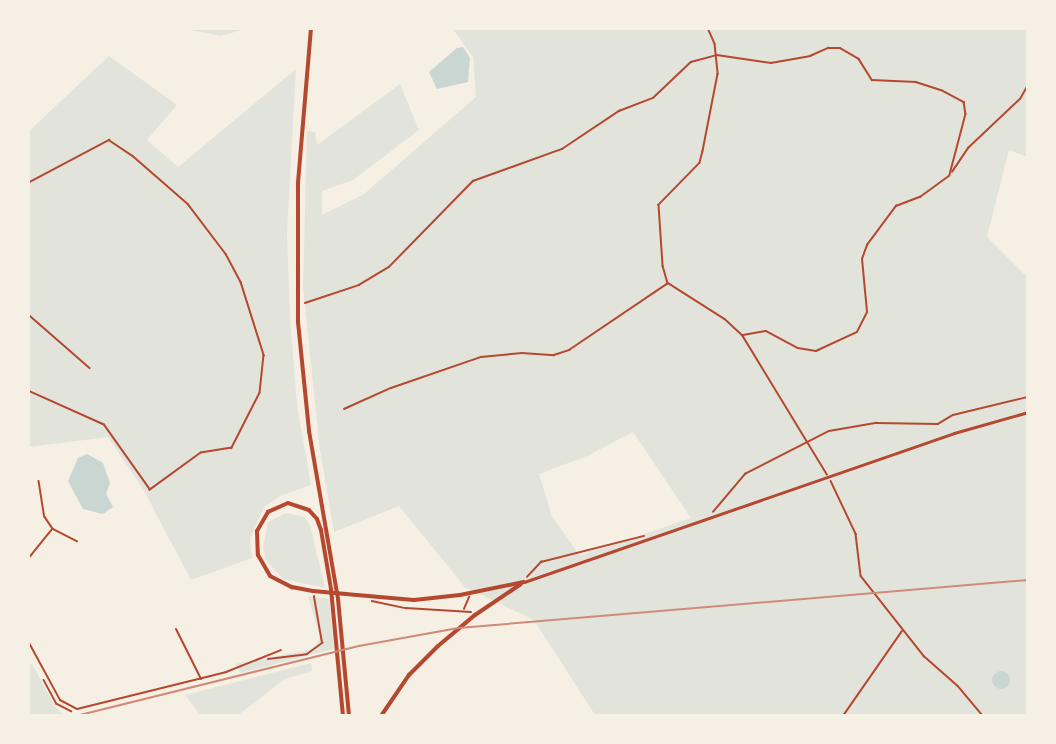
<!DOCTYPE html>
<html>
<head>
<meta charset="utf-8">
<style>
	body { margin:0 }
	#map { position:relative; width:1056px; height:744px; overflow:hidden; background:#f6efe4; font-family:Manrope,sans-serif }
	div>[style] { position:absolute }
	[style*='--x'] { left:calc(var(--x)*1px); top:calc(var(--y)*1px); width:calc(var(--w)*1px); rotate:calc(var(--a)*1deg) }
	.green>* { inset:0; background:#e2e4dc }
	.water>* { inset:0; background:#c9d6d2 }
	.round { border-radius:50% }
	.path>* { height:1.5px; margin:-0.75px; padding:0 0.75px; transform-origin:0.75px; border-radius:0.75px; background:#b5482f }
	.service>* { height:1.5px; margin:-0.75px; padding:0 0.75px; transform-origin:0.75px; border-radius:0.75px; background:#b5482f }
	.minor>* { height:2px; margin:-1px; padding:0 1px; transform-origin:1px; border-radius:1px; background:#b5482f }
	.tertiary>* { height:3px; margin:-1.5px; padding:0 1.5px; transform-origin:1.5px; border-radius:1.5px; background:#b5482f }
	.trunk>* { height:4px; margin:-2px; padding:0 2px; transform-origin:2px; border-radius:2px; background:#b5482f }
	.rail>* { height:1.5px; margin:-0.75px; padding:0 0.75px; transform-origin:0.75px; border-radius:0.75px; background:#cf8b77 }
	span { translate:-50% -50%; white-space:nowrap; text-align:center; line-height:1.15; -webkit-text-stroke:6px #f6efe4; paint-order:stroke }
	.frame { position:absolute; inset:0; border:30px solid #f6efe4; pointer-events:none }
</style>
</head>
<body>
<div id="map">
	<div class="green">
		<div style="clip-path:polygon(185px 29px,245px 28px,245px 29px,221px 36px)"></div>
		<div style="clip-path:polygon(evenodd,453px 29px,1027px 29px,1027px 157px,1009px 150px,987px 237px,1027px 277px,1027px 715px,595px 715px,534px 620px,465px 587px,399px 506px,334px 532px,320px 450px,303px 288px,307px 131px,315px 132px,317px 145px,400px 84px,419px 130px,353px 180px,322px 191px,322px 215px,364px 194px,476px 97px,473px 57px,453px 29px,633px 432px,691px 518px,580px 556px,552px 516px,539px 474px,587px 456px,633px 432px)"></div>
		<div style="clip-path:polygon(109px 56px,177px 105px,147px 140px,178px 167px,296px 69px,287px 233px,290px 316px,297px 405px,311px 485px,280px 496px,264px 507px,250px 539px,252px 558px,191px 580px,143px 489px,108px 437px,29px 447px,28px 132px)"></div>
		<div style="clip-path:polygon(286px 513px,304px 517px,310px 525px,325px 588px,283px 579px,266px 560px,263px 547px,268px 522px)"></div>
		<div style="clip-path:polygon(308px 596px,329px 599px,334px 649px,240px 673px,235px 664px,309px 650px,317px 644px,320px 637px)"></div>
		<div style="clip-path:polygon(311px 663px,312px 671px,285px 679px,238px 715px,200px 715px,185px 695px)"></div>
		<div style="clip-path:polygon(32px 664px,55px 706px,62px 714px,29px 715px,29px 665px)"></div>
	</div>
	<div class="water">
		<div style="clip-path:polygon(463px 47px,470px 58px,468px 82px,437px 89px,429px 72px,457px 48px)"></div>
		<div style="clip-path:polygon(87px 454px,103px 463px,110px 483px,106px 494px,113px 507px,103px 514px,83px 509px,68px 481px,78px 458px)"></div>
		<div class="round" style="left:992px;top:671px;width:18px;height:18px"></div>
	</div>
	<div class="path">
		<div style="--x:708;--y:28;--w:17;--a:66"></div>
		<div style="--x:715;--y:44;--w:30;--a:84"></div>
		<div style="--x:718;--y:74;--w:78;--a:101"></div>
		<div style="--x:703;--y:151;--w:12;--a:104"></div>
		<div style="--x:700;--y:163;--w:59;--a:134.3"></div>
		<div style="--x:659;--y:205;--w:61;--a:86.2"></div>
		<div style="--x:663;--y:266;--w:18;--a:74"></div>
		<div style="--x:668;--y:283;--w:67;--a:32.3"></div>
		<div style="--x:725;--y:319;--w:25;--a:43"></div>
		<div style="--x:743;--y:336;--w:162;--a:58.7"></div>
		<div style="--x:952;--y:172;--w:29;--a:-56"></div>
		<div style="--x:968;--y:148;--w:71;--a:-43.3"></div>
		<div style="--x:1020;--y:99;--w:16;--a:-60"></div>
		<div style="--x:28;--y:183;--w:92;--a:-28"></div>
		<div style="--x:109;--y:140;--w:29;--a:34"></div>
		<div style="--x:133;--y:156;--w:73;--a:41.1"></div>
		<div style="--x:188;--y:204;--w:63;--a:52.8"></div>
		<div style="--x:226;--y:254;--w:32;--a:62"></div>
		<div style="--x:241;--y:282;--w:77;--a:72.5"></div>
		<div style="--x:264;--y:355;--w:38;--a:96"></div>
		<div style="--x:260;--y:393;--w:62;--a:117"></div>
		<div style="--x:232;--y:448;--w:31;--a:171"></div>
		<div style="--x:201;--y:453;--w:63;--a:144"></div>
		<div style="--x:150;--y:490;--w:80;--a:-125.3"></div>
		<div style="--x:104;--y:425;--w:83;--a:-155.9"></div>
		<div style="--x:305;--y:303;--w:57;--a:-18.4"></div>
		<div style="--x:359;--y:285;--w:35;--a:-31"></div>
		<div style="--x:389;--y:267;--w:120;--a:-45.7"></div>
		<div style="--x:473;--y:181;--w:95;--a:-19.8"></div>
		<div style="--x:562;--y:149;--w:69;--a:-33.7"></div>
		<div style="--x:619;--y:111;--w:36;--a:-21"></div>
		<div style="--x:653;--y:98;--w:52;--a:-43.5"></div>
		<div style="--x:691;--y:62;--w:27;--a:-15"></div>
		<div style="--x:717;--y:55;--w:55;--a:8.4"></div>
		<div style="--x:771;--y:63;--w:40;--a:-10"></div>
		<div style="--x:810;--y:56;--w:20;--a:-24"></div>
		<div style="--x:828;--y:48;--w:12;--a:0"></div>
		<div style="--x:840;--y:48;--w:22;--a:30"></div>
		<div style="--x:859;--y:59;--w:25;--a:58"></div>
		<div style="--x:872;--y:80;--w:44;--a:2.6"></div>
		<div style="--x:916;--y:82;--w:28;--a:18"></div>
		<div style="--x:943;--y:91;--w:24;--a:28"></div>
		<div style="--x:964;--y:102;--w:12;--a:81"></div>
		<div style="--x:966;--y:114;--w:63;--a:104.7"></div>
		<div style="--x:28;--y:314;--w:82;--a:41.1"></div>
		<div style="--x:743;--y:335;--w:23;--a:-10"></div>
		<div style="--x:766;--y:331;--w:36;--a:28"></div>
		<div style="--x:798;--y:348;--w:18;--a:9"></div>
		<div style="--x:816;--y:351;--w:45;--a:-24.9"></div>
		<div style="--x:857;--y:332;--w:22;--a:-63"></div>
		<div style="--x:867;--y:312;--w:53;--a:-95.4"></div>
		<div style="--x:862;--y:259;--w:15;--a:-70"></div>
		<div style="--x:867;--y:245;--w:49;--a:-53.4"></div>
		<div style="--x:896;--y:206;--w:26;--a:-21"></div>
		<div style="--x:920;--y:197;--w:36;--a:-36"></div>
		<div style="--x:344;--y:409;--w:51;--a:-24.1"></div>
		<div style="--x:391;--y:388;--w:95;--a:-19"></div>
		<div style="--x:481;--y:357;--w:41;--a:-5.6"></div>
		<div style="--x:522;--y:353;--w:32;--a:4"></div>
		<div style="--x:554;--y:355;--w:16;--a:-18"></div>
		<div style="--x:569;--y:350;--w:118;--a:-34"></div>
		<div style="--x:831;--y:481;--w:59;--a:64.7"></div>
		<div style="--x:856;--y:534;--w:42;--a:83.2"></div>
		<div style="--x:861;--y:576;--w:102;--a:51.8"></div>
		<div style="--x:924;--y:656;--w:45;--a:41.4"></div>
		<div style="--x:958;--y:686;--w:39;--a:50"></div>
		<div style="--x:713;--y:512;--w:50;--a:-49.9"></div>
		<div style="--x:745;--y:474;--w:94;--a:-27.1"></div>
		<div style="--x:829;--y:431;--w:48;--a:-9.7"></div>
		<div style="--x:876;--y:423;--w:62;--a:0.9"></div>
		<div style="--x:938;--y:424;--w:17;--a:-31"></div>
		<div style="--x:953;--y:415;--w:77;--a:-13.5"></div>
		<div style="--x:527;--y:577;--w:21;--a:-47"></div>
		<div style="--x:541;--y:562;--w:106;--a:-14.2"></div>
		<div style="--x:372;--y:601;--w:35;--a:12"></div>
		<div style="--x:406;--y:608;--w:65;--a:3.5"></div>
		<div style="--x:464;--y:609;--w:13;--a:-67"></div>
		<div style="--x:268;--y:659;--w:39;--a:-7"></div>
		<div style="--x:307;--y:654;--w:19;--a:-36"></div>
		<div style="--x:322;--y:643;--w:47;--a:-99.9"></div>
		<div style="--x:44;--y:680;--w:27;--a:62"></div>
		<div style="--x:57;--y:704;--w:16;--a:27"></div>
		<div style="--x:843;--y:716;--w:103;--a:-55.2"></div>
	</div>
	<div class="service">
		<div style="--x:39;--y:481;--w:36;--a:81"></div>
		<div style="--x:45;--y:517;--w:14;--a:56"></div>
		<div style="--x:53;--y:529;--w:27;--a:27"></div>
		<div style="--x:28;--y:559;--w:38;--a:-51"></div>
	</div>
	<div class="minor">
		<div style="--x:176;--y:629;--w:56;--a:63.4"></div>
		<div style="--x:28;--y:641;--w:67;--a:61.5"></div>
		<div style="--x:60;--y:700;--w:19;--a:28"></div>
		<div style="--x:77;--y:709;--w:154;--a:-13.9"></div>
		<div style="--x:226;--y:672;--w:59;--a:-21.8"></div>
	</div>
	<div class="tertiary">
		<div style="--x:524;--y:582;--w:455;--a:-19.1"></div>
		<div style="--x:954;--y:433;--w:77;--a:-15.8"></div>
	</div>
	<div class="trunk">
		<div style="--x:311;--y:28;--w:157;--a:94.8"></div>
		<div style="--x:298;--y:184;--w:138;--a:90"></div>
		<div style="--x:298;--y:322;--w:110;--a:84.2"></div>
		<div style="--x:309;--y:431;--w:170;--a:80.2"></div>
		<div style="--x:338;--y:599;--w:118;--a:84.6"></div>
		<div style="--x:343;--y:716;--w:118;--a:-95.4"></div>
		<div style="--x:332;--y:599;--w:10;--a:-96"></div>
		<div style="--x:331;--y:589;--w:60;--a:-99.6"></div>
		<div style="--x:321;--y:530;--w:12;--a:-110"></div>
		<div style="--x:317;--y:519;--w:12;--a:-132"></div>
		<div style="--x:309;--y:510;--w:22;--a:-162"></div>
		<div style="--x:288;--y:503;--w:22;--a:156"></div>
		<div style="--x:268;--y:512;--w:22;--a:120"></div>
		<div style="--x:257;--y:531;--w:24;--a:88"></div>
		<div style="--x:258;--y:555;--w:24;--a:60"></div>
		<div style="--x:270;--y:576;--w:25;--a:27"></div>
		<div style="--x:292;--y:587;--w:21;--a:11"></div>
		<div style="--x:313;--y:591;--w:44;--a:5.2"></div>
		<div style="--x:357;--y:595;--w:57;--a:5"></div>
		<div style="--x:414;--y:600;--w:46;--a:-6.2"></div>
		<div style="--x:460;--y:595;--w:65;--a:-11.5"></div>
		<div style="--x:381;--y:716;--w:50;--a:-55.7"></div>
		<div style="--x:409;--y:675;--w:41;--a:-45"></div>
		<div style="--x:438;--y:646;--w:48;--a:-40"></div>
		<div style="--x:475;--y:615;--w:55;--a:-34"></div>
	</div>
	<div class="rail">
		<div style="--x:76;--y:716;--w:292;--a:-13.9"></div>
		<div style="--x:359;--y:646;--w:102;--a:-10.2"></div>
		<div style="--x:459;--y:628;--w:571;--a:-4.82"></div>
	</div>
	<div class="frame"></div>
</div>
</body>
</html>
